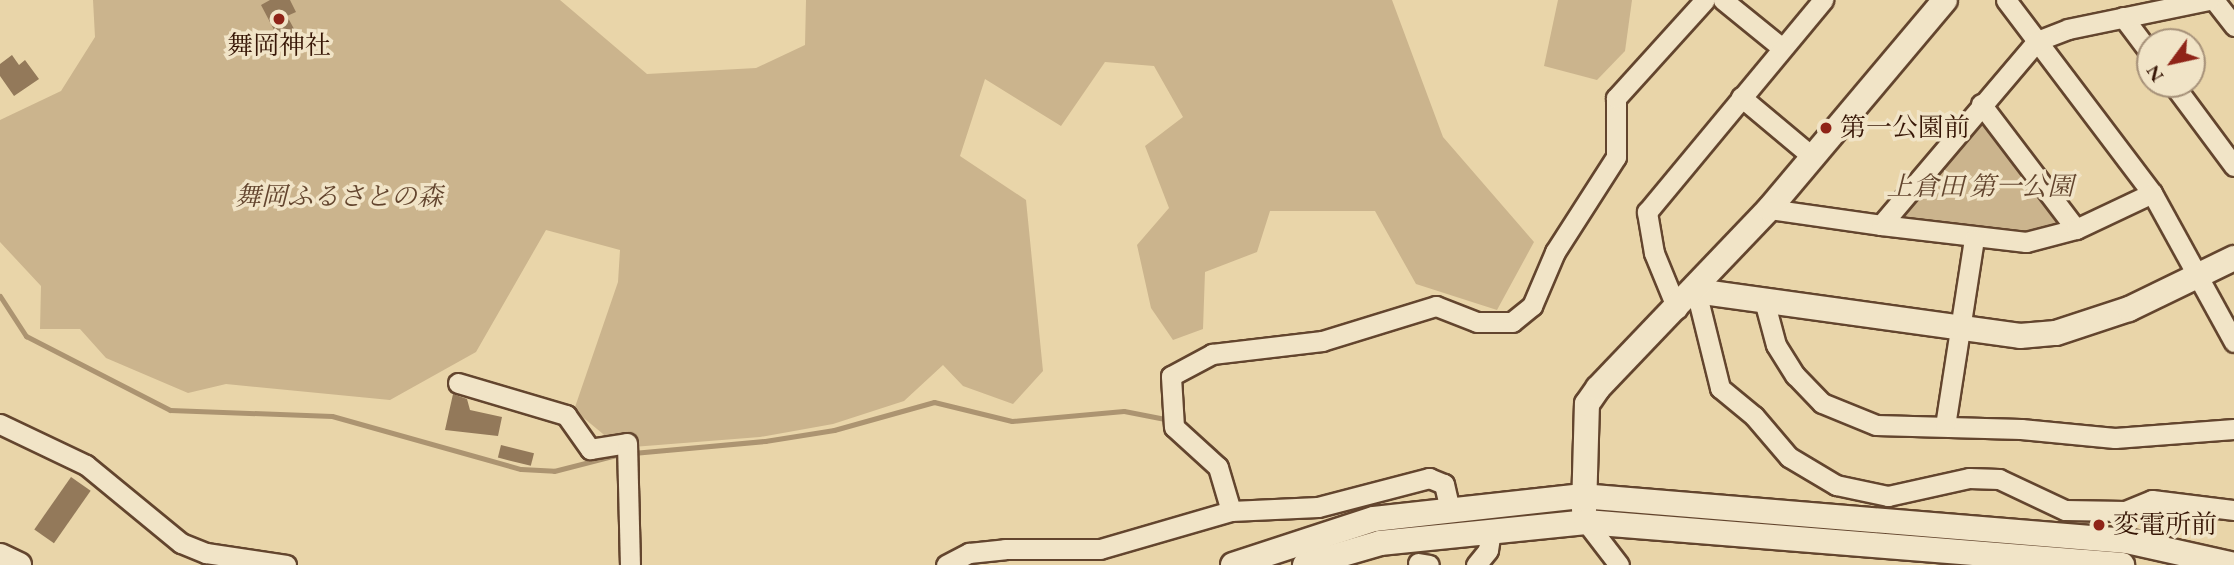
<!DOCTYPE html>
<html>
<head>
<meta charset="utf-8">
<style>
	body { margin:0 }
	#map { position:relative; width:2234px; height:565px; overflow:hidden; background:#e9d5a9; font-family:"EB Garamond","Noto Serif JP",serif }
	div>[style] { position:absolute }
	[style*='--x'] { left:calc(var(--x)*1px); top:calc(var(--y)*1px); width:calc(var(--w)*1px); rotate:calc(var(--a)*1deg) }
	.green>* { inset:0; background:#cbb48d }
	.stream>* { height:5px; margin:-2.5px; padding:0 2.5px; transform-origin:2.5px; border-radius:2.5px; background:#ac9471 }
	.building>* { inset:0; background:#93795a; transform-origin:0 0 }
	.roads { filter:drop-shadow(2px 0 #63452e) drop-shadow(-2px 0 #63452e) drop-shadow(0 2px #63452e) drop-shadow(0 -2px #63452e) }
	.minor>* { height:19px; margin:-9.5px; padding:0 9.5px; transform-origin:9.5px; border-radius:9.5px; background:#f1e4c7 }
	.tertiary>* { height:24px; margin:-12px; padding:0 12px; transform-origin:12px; border-radius:12px; background:#f1e4c7 }
	.dots>* { width:19px; height:19px; translate:-50% -50%; box-sizing:border-box; border:4px solid #f1e4c7; border-radius:50% }
	span { translate:-50% -50%; white-space:nowrap; text-align:center; line-height:1.15; -webkit-text-stroke:7px #f1e4c7; paint-order:stroke }
	.poi-label { font-size:26px; color:#361505 }
	.left { translate:0 -50%; text-align:left }
	.park-label { font-size:26px; color:#63452e; font-style:italic }
	.north { position:absolute; left:2136px; top:28px; width:70px; height:70px; box-sizing:border-box; background:#f1e4c7; border:2px solid #a69179; border-radius:50%; rotate:237deg; font-size:19px; font-weight:700; line-height:28px; text-align:center; color:#361505 }
	.north::after { content:''; display:block; margin:auto; width:24px; height:32px; background:#8f2418; clip-path:polygon(50% 0,100% 100%,50% 72%,0 100%) }
</style>
</head>
<body>
<div id="map">
	<div class="green">
		<div style="clip-path:polygon(93px 0,560px 0,647px 74px,756px 68px,805px 45px,806px 0,1392px 0,1443px 137px,1534px 242px,1497px 310px,1416px 284px,1375px 211px,1270px 211px,1257px 252px,1205px 272px,1203px 329px,1173px 340px,1151px 308px,1137px 245px,1169px 208px,1145px 146px,1183px 117px,1154px 66px,1105px 62px,1061px 126px,985px 79px,960px 156px,1026px 200px,1043px 371px,1013px 404px,963px 386px,943px 365px,904px 401px,833px 424px,760px 437px,620px 448px,574px 410px,618px 282px,620px 250px,546px 230px,476px 352px,390px 400px,226px 384px,188px 393px,106px 358px,80px 329px,40px 329px,41px 286px,0 242px,0 120px,61px 91px,95px 37px)"></div>
		<div style="clip-path:polygon(1558px 0,1632px 0,1625px 51px,1597px 80px,1544px 66px)"></div>
		<div style="clip-path:polygon(1976px 119px,1985px 119px,2062px 221px,2059px 228px,2023px 236px,1902px 222px,1899px 214px)"></div>
	</div>
	<div class="stream">
		<div style="--x:0;--y:296;--w:48;--a:57"></div>
		<div style="--x:26;--y:336;--w:162;--a:27.2"></div>
		<div style="--x:170;--y:410;--w:162;--a:2.1"></div>
		<div style="--x:332;--y:416;--w:196;--a:15.7"></div>
		<div style="--x:521;--y:469;--w:33;--a:3"></div>
		<div style="--x:554;--y:471;--w:68;--a:-14.4"></div>
		<div style="--x:1182;--y:424;--w:43;--a:39.3"></div>
		<div style="--x:633;--y:453;--w:133;--a:-5.2"></div>
		<div style="--x:765;--y:441;--w:70;--a:-9.1"></div>
		<div style="--x:834;--y:430;--w:104;--a:-15.6"></div>
		<div style="--x:934;--y:402;--w:80;--a:13.7"></div>
		<div style="--x:1012;--y:421;--w:112;--a:-5.1"></div>
		<div style="--x:1124;--y:411;--w:47;--a:11.1"></div>
	</div>
	<div class="building">
		<div style="clip-path:polygon(270px 0,290px 0,296px 12px,287px 16px,299px 38px,283px 47px,261px 5px)"></div>
		<div style="clip-path:polygon(12px 55px,19px 65px,25px 60px,39px 79px,14px 96px,0 76px,0 64px)"></div>
		<div style="clip-path:polygon(453px 394px,467px 399px,470px 410px,502px 417px,498px 436px,445px 430px)"></div>
		<div style="left:501px;top:445px;width:34px;height:13px;rotate:14deg"></div>
		<div style="left:71px;top:477px;width:24px;height:64px;rotate:35deg"></div>
	</div>
	<div class="roads">
		<div class="minor">
			<div style="--x:1723;--y:0;--w:76;--a:39.1"></div>
			<div style="--x:2006;--y:0;--w:242;--a:52.9"></div>
			<div style="--x:2152;--y:193;--w:170;--a:61.2"></div>
			<div style="--x:2214;--y:0;--w:33;--a:52"></div>
			<div style="--x:2123;--y:17;--w:45;--a:53.1"></div>
			<div style="--x:2173;--y:84;--w:102;--a:53.4"></div>
			<div style="--x:1741;--y:97;--w:95;--a:39.9"></div>
			<div style="--x:1981;--y:104;--w:157;--a:52.8"></div>
			<div style="--x:1769;--y:209;--w:113;--a:8.1"></div>
			<div style="--x:1881;--y:225;--w:241;--a:-49.7"></div>
			<div style="--x:2037;--y:41;--w:33;--a:-21"></div>
			<div style="--x:2068;--y:29;--w:143;--a:-11.7"></div>
			<div style="--x:1881;--y:225;--w:146;--a:6.7"></div>
			<div style="--x:2026;--y:242;--w:52;--a:-14.6"></div>
			<div style="--x:2076;--y:229;--w:84;--a:-25.3"></div>
			<div style="--x:1696;--y:291;--w:100;--a:76.1"></div>
			<div style="--x:1720;--y:388;--w:44;--a:39.5"></div>
			<div style="--x:1754;--y:416;--w:54;--a:49.5"></div>
			<div style="--x:1789;--y:457;--w:55;--a:30.8"></div>
			<div style="--x:1836;--y:485;--w:53;--a:11.9"></div>
			<div style="--x:1888;--y:496;--w:83;--a:-12.5"></div>
			<div style="--x:1969;--y:478;--w:30;--a:2"></div>
			<div style="--x:1999;--y:479;--w:73;--a:25.2"></div>
			<div style="--x:2065;--y:510;--w:60;--a:1"></div>
			<div style="--x:2125;--y:511;--w:29;--a:-22"></div>
			<div style="--x:2152;--y:500;--w:83;--a:7"></div>
			<div style="--x:1765;--y:304;--w:42;--a:75"></div>
			<div style="--x:1776;--y:345;--w:36;--a:58"></div>
			<div style="--x:1795;--y:375;--w:39;--a:46"></div>
			<div style="--x:1822;--y:403;--w:58;--a:22.2"></div>
			<div style="--x:1876;--y:425;--w:145;--a:1.6"></div>
			<div style="--x:2021;--y:429;--w:94;--a:5.5"></div>
			<div style="--x:2115;--y:438;--w:119;--a:-4.3"></div>
			<div style="--x:1677;--y:309;--w:61;--a:-112.3"></div>
			<div style="--x:1654;--y:253;--w:42;--a:-99.7"></div>
			<div style="--x:1647;--y:212;--w:276;--a:-50.3"></div>
			<div style="--x:458;--y:383;--w:113;--a:16.5"></div>
			<div style="--x:566;--y:415;--w:42;--a:54.8"></div>
			<div style="--x:590;--y:449;--w:37;--a:-9"></div>
			<div style="--x:627;--y:443;--w:122;--a:88.6"></div>
			<div style="--x:0;--y:424;--w:95;--a:25.5"></div>
			<div style="--x:86;--y:465;--w:123;--a:39.4"></div>
			<div style="--x:181;--y:543;--w:27;--a:22"></div>
			<div style="--x:206;--y:553;--w:81;--a:8.5"></div>
			<div style="--x:1945;--y:426;--w:189;--a:-81.2"></div>
			<div style="--x:1231;--y:511;--w:46;--a:-106.5"></div>
			<div style="--x:1218;--y:467;--w:59;--a:-137.7"></div>
			<div style="--x:1174;--y:427;--w:51;--a:-93.4"></div>
			<div style="--x:1171;--y:376;--w:47;--a:-28.2"></div>
			<div style="--x:1212;--y:354;--w:111;--a:-6.7"></div>
			<div style="--x:1322;--y:341;--w:119;--a:-17.1"></div>
			<div style="--x:1436;--y:306;--w:44;--a:21.3"></div>
			<div style="--x:1477;--y:322;--w:35;--a:0"></div>
			<div style="--x:1512;--y:322;--w:26;--a:-39"></div>
			<div style="--x:1532;--y:306;--w:59;--a:-66.9"></div>
			<div style="--x:1555;--y:252;--w:113;--a:-57.3"></div>
			<div style="--x:1616;--y:157;--w:59;--a:-90"></div>
			<div style="--x:1616;--y:98;--w:132;--a:-47.8"></div>
			<div style="--x:1586;--y:522;--w:54;--a:52.5"></div>
			<div style="--x:1418;--y:563;--w:11;--a:10"></div>
			<div style="--x:946;--y:565;--w:26;--a:-28"></div>
			<div style="--x:969;--y:553;--w:36;--a:-6"></div>
			<div style="--x:1005;--y:549;--w:95;--a:0"></div>
			<div style="--x:1100;--y:549;--w:136;--a:-16.2"></div>
			<div style="--x:1231;--y:511;--w:87;--a:-2.6"></div>
			<div style="--x:1318;--y:507;--w:115;--a:-14.6"></div>
			<div style="--x:1429;--y:478;--w:16;--a:22"></div>
			<div style="--x:1444;--y:484;--w:26;--a:77"></div>
			<div style="--x:1476;--y:565;--w:19;--a:-51"></div>
			<div style="--x:1488;--y:550;--w:20;--a:-81"></div>
		</div>
		<div class="tertiary">
			<div style="--x:1696;--y:291;--w:327;--a:7.9"></div>
			<div style="--x:2020;--y:336;--w:36;--a:-5"></div>
			<div style="--x:2056;--y:333;--w:77;--a:-18.2"></div>
			<div style="--x:2129;--y:309;--w:117;--a:-25.9"></div>
			<div style="--x:1584;--y:510;--w:106;--a:-88.4"></div>
			<div style="--x:1587;--y:404;--w:19;--a:-55"></div>
			<div style="--x:1598;--y:388;--w:248;--a:-46.3"></div>
			<div style="--x:1769;--y:209;--w:273;--a:-49.9"></div>
			<div style="--x:0;--y:556;--w:21;--a:25"></div>
			<div style="--x:1233;--y:565;--w:148;--a:-18.1"></div>
			<div style="--x:1374;--y:519;--w:208;--a:-6.3"></div>
			<div style="--x:1581;--y:496;--w:548;--a:4.71"></div>
			<div style="--x:2127;--y:541;--w:110;--a:12.6"></div>
			<div style="--x:1305;--y:565;--w:78;--a:-16.3"></div>
			<div style="--x:1380;--y:543;--w:207;--a:-5.8"></div>
			<div style="--x:1586;--y:522;--w:538;--a:4.59"></div>
		</div>
	</div>
	<div class="dots">
		<div style="left:279px;top:19px;background:#8f2418"></div>
		<div style="left:1826px;top:128px;background:#8f2418"></div>
		<div style="left:2099px;top:525px;background:#8f2418"></div>
	</div>
	<div class="poi-label">
		<span style="left:279px;top:46px">舞岡神社</span>
		<span class="left" style="left:1840px;top:128px">第一公園前</span>
		<span class="left" style="left:2113px;top:525px">変電所前</span>
	</div>
	<div class="park-label">
		<span style="left:1980px;top:187px">上倉田 第一公園</span>
		<span style="left:339px;top:197px">舞岡ふるさとの森</span>
	</div>
	<div class="north">N</div>
</div>
</body>
</html>
